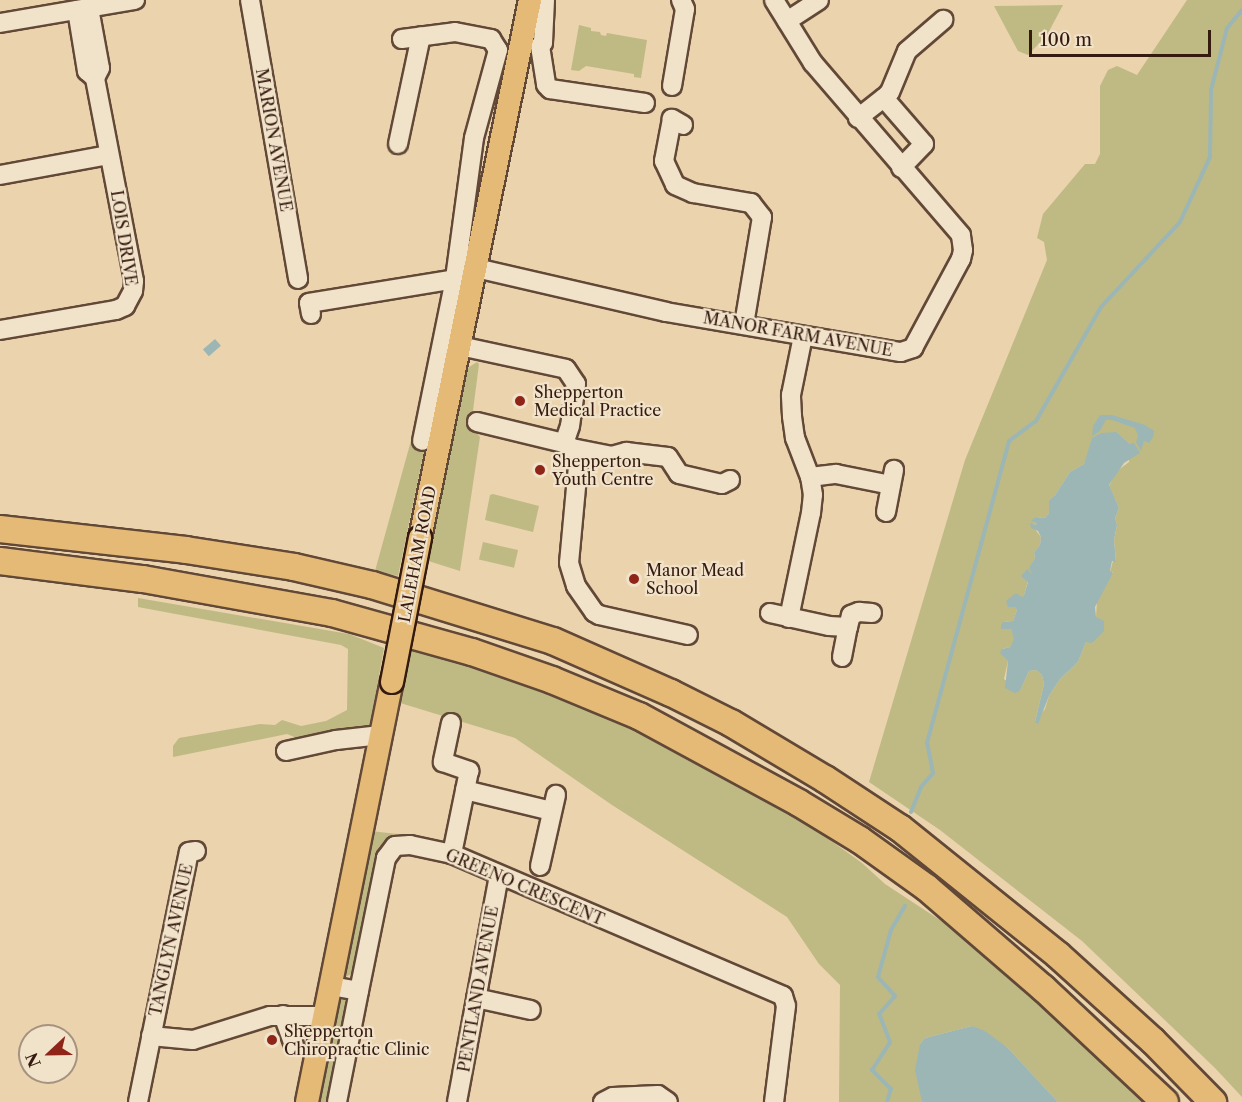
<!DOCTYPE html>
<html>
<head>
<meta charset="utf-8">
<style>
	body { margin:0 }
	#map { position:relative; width:1242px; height:1102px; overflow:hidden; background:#ead3ad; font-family:"Libre Caslon Text",serif }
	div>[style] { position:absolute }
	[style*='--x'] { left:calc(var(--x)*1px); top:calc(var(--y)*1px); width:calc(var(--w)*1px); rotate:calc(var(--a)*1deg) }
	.green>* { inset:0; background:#bfba84; transform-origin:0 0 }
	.water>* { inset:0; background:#9bb6b4; transform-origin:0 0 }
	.stream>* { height:4px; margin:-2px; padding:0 2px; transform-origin:2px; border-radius:2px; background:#9bb6b4 }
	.roads { filter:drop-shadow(2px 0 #624837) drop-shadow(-2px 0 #624837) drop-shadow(0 2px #624837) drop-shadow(0 -2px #624837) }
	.minor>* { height:18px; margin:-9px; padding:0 9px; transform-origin:9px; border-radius:9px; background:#f1e2ca }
	.major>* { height:22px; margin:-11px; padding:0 11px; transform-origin:11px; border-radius:11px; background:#e5ba76 }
	.highway>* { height:26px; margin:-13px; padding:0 13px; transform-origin:13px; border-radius:13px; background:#e5ba76 }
	.bridges { filter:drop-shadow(2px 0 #351a10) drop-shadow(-2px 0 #351a10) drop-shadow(0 2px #351a10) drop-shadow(0 -2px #351a10) }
	.major-bridge>* { height:22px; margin:-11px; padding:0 11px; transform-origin:11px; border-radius:11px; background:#e5ba76 }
	.dots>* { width:16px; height:16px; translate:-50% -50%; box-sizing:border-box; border:3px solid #f1e2ca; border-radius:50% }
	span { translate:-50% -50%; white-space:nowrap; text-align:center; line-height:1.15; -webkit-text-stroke:4.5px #f1e2ca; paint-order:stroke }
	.street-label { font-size:16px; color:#351a10 }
	.poi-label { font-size:16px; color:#351a10 }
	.left { translate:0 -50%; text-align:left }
	.north { position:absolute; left:18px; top:1024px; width:60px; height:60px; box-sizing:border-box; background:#f1e2ca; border:2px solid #a69280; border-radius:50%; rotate:248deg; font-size:16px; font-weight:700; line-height:24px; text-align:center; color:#351a10 }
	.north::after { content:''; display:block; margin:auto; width:21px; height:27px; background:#8f2418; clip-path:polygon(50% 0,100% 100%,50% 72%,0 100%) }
	.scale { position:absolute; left:1029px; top:30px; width:182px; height:27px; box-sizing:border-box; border:3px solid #351a10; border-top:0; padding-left:8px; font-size:18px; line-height:21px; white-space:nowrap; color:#351a10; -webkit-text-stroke:4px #f1e2ca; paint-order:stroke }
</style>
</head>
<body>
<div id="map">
	<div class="green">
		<div style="clip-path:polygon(evenodd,1187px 0,1242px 0,1242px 1097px,1215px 1068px,1082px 941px,940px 830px,869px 782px,965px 460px,1047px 260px,1044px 242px,1037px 238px,1043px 214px,1085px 164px,1095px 164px,1100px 154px,1100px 86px,1108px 70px,1117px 66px,1137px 75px,1187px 0,1117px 432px,1130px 444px,1129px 462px,1117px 471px,1109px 486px,1119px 508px,1115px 518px,1117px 525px,1114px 540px,1116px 561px,1113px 561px,1110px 572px,1113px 572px,1097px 601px,1096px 617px,1078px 662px,1060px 679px,1049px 696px,1045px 709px,1035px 722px,1044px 684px,1042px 675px,1036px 670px,1029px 671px,1020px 691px,1004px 679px,1008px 661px,1002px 649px,1010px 647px,1015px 639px,1011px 629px,1003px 622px,1013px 621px,1017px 610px,1015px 606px,1024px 595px,1028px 581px,1025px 579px,1027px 570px,1030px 575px,1032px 574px,1030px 568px,1035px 558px,1034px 552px,1040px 545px,1041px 537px,1031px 524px,1037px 525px,1037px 523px,1032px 521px,1035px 517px,1045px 518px,1049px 513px,1049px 500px,1055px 495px,1070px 472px,1084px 464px,1089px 452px,1117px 432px)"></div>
		<div style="clip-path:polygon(1063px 5px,1047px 35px,1028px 55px,1018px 51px,994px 6px)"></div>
		<div style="clip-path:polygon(579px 25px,591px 28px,591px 31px,600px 32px,601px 35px,606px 36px,607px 33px,647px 40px,641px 78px,634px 77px,634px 74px,586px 66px,579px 71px,571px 70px)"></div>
		<div style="clip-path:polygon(477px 362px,479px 364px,471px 426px,480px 437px,460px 571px,422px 559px,466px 369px)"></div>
		<div style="clip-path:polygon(412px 437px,418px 439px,425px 447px,398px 576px,375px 571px)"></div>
		<div style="clip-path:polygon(493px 494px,539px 506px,533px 532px,485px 520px,490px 495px)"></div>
		<div style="left:483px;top:542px;width:36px;height:18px;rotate:13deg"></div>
		<div style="clip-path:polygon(138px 598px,349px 634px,384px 648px,370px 725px,364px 731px,304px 741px,287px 734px,173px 757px,173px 746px,179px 738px,260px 724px,275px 725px,282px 720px,301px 726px,326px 721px,347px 710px,348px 649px,341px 645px,138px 607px)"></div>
		<div style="clip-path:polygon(407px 643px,550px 693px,658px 739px,780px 804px,862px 863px,885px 884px,975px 943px,1148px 1102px,1058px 1102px,1008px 1048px,972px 1026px,925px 1038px,920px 1044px,922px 1102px,839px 1102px,840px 985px,819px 964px,787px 917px,612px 805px,515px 738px,397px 702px)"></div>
		<div style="clip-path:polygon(370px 831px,398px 834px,382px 845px,378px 853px,358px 961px,354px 973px,345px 977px,343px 975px)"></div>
		<div style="clip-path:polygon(338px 998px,345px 1000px,345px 1018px,329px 1102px,313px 1102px)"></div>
	</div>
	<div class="water">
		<div style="left:215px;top:339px;width:9px;height:16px;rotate:49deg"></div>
		<div style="clip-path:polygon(1100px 415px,1112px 415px,1145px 425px,1154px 431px,1153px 437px,1149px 443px,1144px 441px,1141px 451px,1136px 442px,1138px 436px,1135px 428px,1112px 420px,1106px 420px,1100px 431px,1092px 436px,1093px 426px)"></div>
		<div style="clip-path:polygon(1117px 432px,1130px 444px,1134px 443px,1140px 453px,1124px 463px,1109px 485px,1119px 508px,1115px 518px,1117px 525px,1114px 540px,1116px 562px,1112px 561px,1110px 571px,1113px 573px,1095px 607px,1096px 617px,1104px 621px,1104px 631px,1092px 643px,1086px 642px,1078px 662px,1060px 679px,1049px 696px,1038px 724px,1035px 722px,1044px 684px,1042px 675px,1036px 670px,1029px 671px,1020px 691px,1015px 693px,1005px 688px,1008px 661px,1000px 653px,1002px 649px,1010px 647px,1014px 639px,1011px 629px,1001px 629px,1001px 625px,1003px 622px,1013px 621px,1017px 610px,1015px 607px,1008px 607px,1006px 601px,1016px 593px,1022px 597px,1024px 595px,1028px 582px,1021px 576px,1027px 569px,1032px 574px,1029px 568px,1035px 558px,1034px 552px,1040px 545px,1041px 537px,1038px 531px,1031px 528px,1030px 523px,1036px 525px,1037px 523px,1031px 521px,1035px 517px,1045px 518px,1049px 513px,1049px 500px,1055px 495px,1070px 472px,1084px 464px,1092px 438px,1101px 433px)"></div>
		<div style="clip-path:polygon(972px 1026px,985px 1031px,1008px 1048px,1058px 1102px,922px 1102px,915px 1070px,920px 1044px,925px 1038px)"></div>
	</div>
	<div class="stream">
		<div style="--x:911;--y:812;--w:27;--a:-68"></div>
		<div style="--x:921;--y:787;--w:18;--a:-49"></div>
		<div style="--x:933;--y:773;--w:31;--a:-101"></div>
		<div style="--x:927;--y:743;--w:313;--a:-74.8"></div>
		<div style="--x:1009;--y:441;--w:34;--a:-37"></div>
		<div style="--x:1036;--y:421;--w:131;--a:-60.3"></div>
		<div style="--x:1101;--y:307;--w:116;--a:-47.1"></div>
		<div style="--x:1180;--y:222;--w:72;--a:-65.2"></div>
		<div style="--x:1210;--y:157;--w:67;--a:-89.1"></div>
		<div style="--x:1211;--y:90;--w:64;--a:-75.5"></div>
		<div style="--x:1227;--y:28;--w:23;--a:-50"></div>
		<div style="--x:887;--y:1102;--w:14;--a:-73"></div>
		<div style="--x:891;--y:1089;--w:27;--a:-135"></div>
		<div style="--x:872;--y:1070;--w:33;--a:-57"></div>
		<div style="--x:890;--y:1042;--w:30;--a:-111"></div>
		<div style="--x:879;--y:1014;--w:24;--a:-48"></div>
		<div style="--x:895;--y:996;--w:25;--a:-132"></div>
		<div style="--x:878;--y:977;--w:49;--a:-74.5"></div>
		<div style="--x:891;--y:930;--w:28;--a:-60"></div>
	</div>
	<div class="roads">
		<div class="minor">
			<div style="--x:250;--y:0;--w:283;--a:80.2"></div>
			<div style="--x:545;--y:0;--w:43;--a:92.7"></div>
			<div style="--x:543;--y:43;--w:4;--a:135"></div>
			<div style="--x:540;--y:46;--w:39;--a:81"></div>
			<div style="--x:546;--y:85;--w:6;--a:45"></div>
			<div style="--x:550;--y:89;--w:96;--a:8.4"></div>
			<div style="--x:77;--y:10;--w:62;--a:80.7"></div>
			<div style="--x:87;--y:71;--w:11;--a:41"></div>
			<div style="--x:787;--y:21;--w:38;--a:-33"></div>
			<div style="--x:0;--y:23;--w:137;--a:-9.7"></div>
			<div style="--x:402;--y:39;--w:53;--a:-7.5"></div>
			<div style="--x:455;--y:32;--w:37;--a:11"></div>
			<div style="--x:491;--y:39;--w:13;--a:58"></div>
			<div style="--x:498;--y:50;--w:91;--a:105.3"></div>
			<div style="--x:474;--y:138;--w:142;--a:97.7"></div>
			<div style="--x:455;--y:279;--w:165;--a:101.5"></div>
			<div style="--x:672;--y:86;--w:78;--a:-80.4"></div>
			<div style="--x:685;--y:9;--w:10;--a:-114"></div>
			<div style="--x:884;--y:98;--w:8;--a:-45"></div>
			<div style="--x:890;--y:92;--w:44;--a:-67.5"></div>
			<div style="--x:907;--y:51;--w:48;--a:-40.7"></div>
			<div style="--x:858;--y:118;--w:33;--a:-38"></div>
			<div style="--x:884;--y:98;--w:61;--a:49"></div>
			<div style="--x:924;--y:144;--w:33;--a:134"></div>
			<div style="--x:683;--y:125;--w:13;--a:-151"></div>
			<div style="--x:672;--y:119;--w:43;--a:100.8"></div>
			<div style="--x:664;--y:161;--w:26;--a:65"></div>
			<div style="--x:675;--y:185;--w:20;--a:24"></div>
			<div style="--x:693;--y:193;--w:59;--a:9.8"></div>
			<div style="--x:751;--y:203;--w:18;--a:52"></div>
			<div style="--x:762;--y:217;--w:109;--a:99.5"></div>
			<div style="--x:398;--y:144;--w:110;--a:-78"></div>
			<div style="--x:0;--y:175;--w:111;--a:-10.4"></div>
			<div style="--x:476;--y:268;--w:195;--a:13"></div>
			<div style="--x:666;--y:312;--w:238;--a:9.7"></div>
			<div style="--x:901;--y:352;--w:13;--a:-18"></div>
			<div style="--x:913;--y:348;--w:101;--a:-61.7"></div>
			<div style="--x:961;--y:259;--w:9;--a:-77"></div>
			<div style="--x:963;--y:250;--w:15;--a:-98"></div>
			<div style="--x:961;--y:235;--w:227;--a:-130.7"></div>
			<div style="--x:813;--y:63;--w:74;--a:-121.8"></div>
			<div style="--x:311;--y:314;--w:11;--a:-100"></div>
			<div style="--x:309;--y:303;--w:148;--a:-9.3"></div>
			<div style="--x:0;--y:330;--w:118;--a:-9.8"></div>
			<div style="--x:116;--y:310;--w:10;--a:-24"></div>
			<div style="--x:125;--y:306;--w:17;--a:-62"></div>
			<div style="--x:133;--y:291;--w:10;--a:-84"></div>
			<div style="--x:134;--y:281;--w:207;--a:-100.9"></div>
			<div style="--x:95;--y:78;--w:11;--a:-63"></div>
			<div style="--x:100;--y:68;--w:61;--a:-100.4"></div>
			<div style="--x:460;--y:346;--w:108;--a:12.2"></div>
			<div style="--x:566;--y:369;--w:18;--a:56"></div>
			<div style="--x:576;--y:384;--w:42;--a:98.1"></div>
			<div style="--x:570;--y:426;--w:18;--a:109"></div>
			<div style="--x:477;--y:422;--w:89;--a:13.6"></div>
			<div style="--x:564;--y:443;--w:9;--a:32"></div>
			<div style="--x:572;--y:448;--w:19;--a:72"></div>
			<div style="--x:578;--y:466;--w:97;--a:95.3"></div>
			<div style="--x:569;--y:563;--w:24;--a:73"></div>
			<div style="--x:576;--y:586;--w:32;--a:55"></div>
			<div style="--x:594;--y:612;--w:6;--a:31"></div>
			<div style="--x:599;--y:615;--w:91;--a:12.7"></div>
			<div style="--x:572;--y:448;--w:41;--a:11.3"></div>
			<div style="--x:612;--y:456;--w:15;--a:-16"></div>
			<div style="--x:626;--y:452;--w:42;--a:6.8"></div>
			<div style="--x:668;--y:457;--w:20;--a:57"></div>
			<div style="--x:679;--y:474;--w:44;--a:13.1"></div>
			<div style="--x:722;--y:484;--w:9;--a:-27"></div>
			<div style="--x:810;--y:477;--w:26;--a:-7"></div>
			<div style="--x:836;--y:474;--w:56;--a:11.3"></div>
			<div style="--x:886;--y:512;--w:43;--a:-79.2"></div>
			<div style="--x:770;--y:613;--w:60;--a:12.4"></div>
			<div style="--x:829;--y:626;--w:19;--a:3"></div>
			<div style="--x:848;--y:627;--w:12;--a:-76"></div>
			<div style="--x:851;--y:615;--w:9;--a:-21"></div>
			<div style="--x:859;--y:612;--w:13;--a:4"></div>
			<div style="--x:789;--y:618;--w:107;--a:-78.2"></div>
			<div style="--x:811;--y:513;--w:18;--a:-84"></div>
			<div style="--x:813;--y:495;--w:18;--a:-99"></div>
			<div style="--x:810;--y:477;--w:42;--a:-111"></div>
			<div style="--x:795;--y:438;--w:22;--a:-98"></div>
			<div style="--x:792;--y:416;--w:21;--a:-93"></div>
			<div style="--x:791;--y:395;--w:60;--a:-78.5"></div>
			<div style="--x:842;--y:657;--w:31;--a:-79"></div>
			<div style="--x:451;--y:723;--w:40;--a:102"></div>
			<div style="--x:443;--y:762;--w:28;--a:19"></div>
			<div style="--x:469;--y:771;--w:85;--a:101.6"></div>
			<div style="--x:286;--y:751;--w:51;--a:-12.4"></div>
			<div style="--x:336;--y:740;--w:45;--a:-6.3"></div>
			<div style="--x:465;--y:790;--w:89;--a:13.6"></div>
			<div style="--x:540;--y:866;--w:73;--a:-77.3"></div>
			<div style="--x:331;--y:986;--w:28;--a:10"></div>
			<div style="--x:359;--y:991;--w:136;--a:-78.5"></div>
			<div style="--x:386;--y:858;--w:15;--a:-53"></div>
			<div style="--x:395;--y:846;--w:15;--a:-4"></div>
			<div style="--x:410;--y:845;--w:43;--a:12.1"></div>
			<div style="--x:452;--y:854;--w:360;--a:23.2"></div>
			<div style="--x:783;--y:996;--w:10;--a:73"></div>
			<div style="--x:786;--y:1006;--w:97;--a:97.1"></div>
			<div style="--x:476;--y:998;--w:56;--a:12.3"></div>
			<div style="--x:283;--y:1015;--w:32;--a:70"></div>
			<div style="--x:151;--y:1036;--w:42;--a:5.4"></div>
			<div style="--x:193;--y:1040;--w:81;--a:-17.3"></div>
			<div style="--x:270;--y:1016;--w:55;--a:0"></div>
			<div style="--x:138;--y:1102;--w:255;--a:-78.5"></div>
			<div style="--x:189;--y:852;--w:7;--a:-8"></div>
			<div style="--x:337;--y:1102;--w:113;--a:-78.8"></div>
			<div style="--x:457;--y:1102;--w:230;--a:-79.5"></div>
			<div style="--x:603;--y:1102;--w:11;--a:-27"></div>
			<div style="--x:613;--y:1097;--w:45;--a:-2.5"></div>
			<div style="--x:658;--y:1095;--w:12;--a:35"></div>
		</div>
		<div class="major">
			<div style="--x:420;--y:538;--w:549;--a:-78.44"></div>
			<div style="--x:307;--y:1102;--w:429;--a:-78.6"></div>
		</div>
		<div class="highway">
			<div style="--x:0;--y:529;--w:187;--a:6.4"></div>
			<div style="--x:186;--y:550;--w:109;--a:8.9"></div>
			<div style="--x:294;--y:567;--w:80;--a:13"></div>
			<div style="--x:372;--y:585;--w:189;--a:17.2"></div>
			<div style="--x:553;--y:641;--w:129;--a:23.8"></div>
			<div style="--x:671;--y:693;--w:67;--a:26.6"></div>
			<div style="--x:731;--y:723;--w:109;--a:30.8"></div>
			<div style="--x:825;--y:779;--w:90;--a:33.2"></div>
			<div style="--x:900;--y:828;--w:203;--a:38.8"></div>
			<div style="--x:1058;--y:955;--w:128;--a:42.2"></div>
			<div style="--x:1153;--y:1041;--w:86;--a:45.5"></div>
			<div style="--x:0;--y:561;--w:144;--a:7.2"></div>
			<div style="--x:143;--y:579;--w:192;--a:10.2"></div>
			<div style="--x:332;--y:613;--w:145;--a:15.6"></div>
			<div style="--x:472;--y:652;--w:85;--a:19.3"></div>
			<div style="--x:552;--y:680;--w:94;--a:22.5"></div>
			<div style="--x:639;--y:716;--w:182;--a:28.5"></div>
			<div style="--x:799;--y:803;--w:71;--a:31.2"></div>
			<div style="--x:860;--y:840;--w:82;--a:35.6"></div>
			<div style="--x:927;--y:888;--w:153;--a:40.8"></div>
			<div style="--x:1043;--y:988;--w:167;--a:43.1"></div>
		</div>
	</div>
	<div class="bridges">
		<div class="major-bridge">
			<div style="--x:392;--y:682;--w:147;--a:-79"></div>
		</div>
	</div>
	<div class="dots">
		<div style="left:520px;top:401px;background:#8f2418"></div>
		<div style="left:540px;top:470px;background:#8f2418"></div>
		<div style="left:634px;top:579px;background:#8f2418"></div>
		<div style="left:272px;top:1040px;background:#8f2418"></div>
	</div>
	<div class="street-label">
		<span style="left:274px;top:140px;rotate:80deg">MARION AVENUE</span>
		<span style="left:124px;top:238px;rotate:81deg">LOIS DRIVE</span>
		<span style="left:798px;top:334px;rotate:10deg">MANOR FARM AVENUE</span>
		<span style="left:417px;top:554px;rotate:-79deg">LALEHAM ROAD</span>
		<span style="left:525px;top:887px;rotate:23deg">GREENO CRESCENT</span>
		<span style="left:171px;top:940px;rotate:-78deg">TANGLYN AVENUE</span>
		<span style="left:478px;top:989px;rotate:-80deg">PENTLAND AVENUE</span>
	</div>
	<div class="poi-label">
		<span class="left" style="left:534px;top:401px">Shepperton<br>Medical Practice</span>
		<span class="left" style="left:552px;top:470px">Shepperton<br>Youth Centre</span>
		<span class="left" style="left:646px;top:579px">Manor Mead<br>School</span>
		<span class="left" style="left:284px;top:1040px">Shepperton<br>Chiropractic Clinic</span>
	</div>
	<div class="north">N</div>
	<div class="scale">100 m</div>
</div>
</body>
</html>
